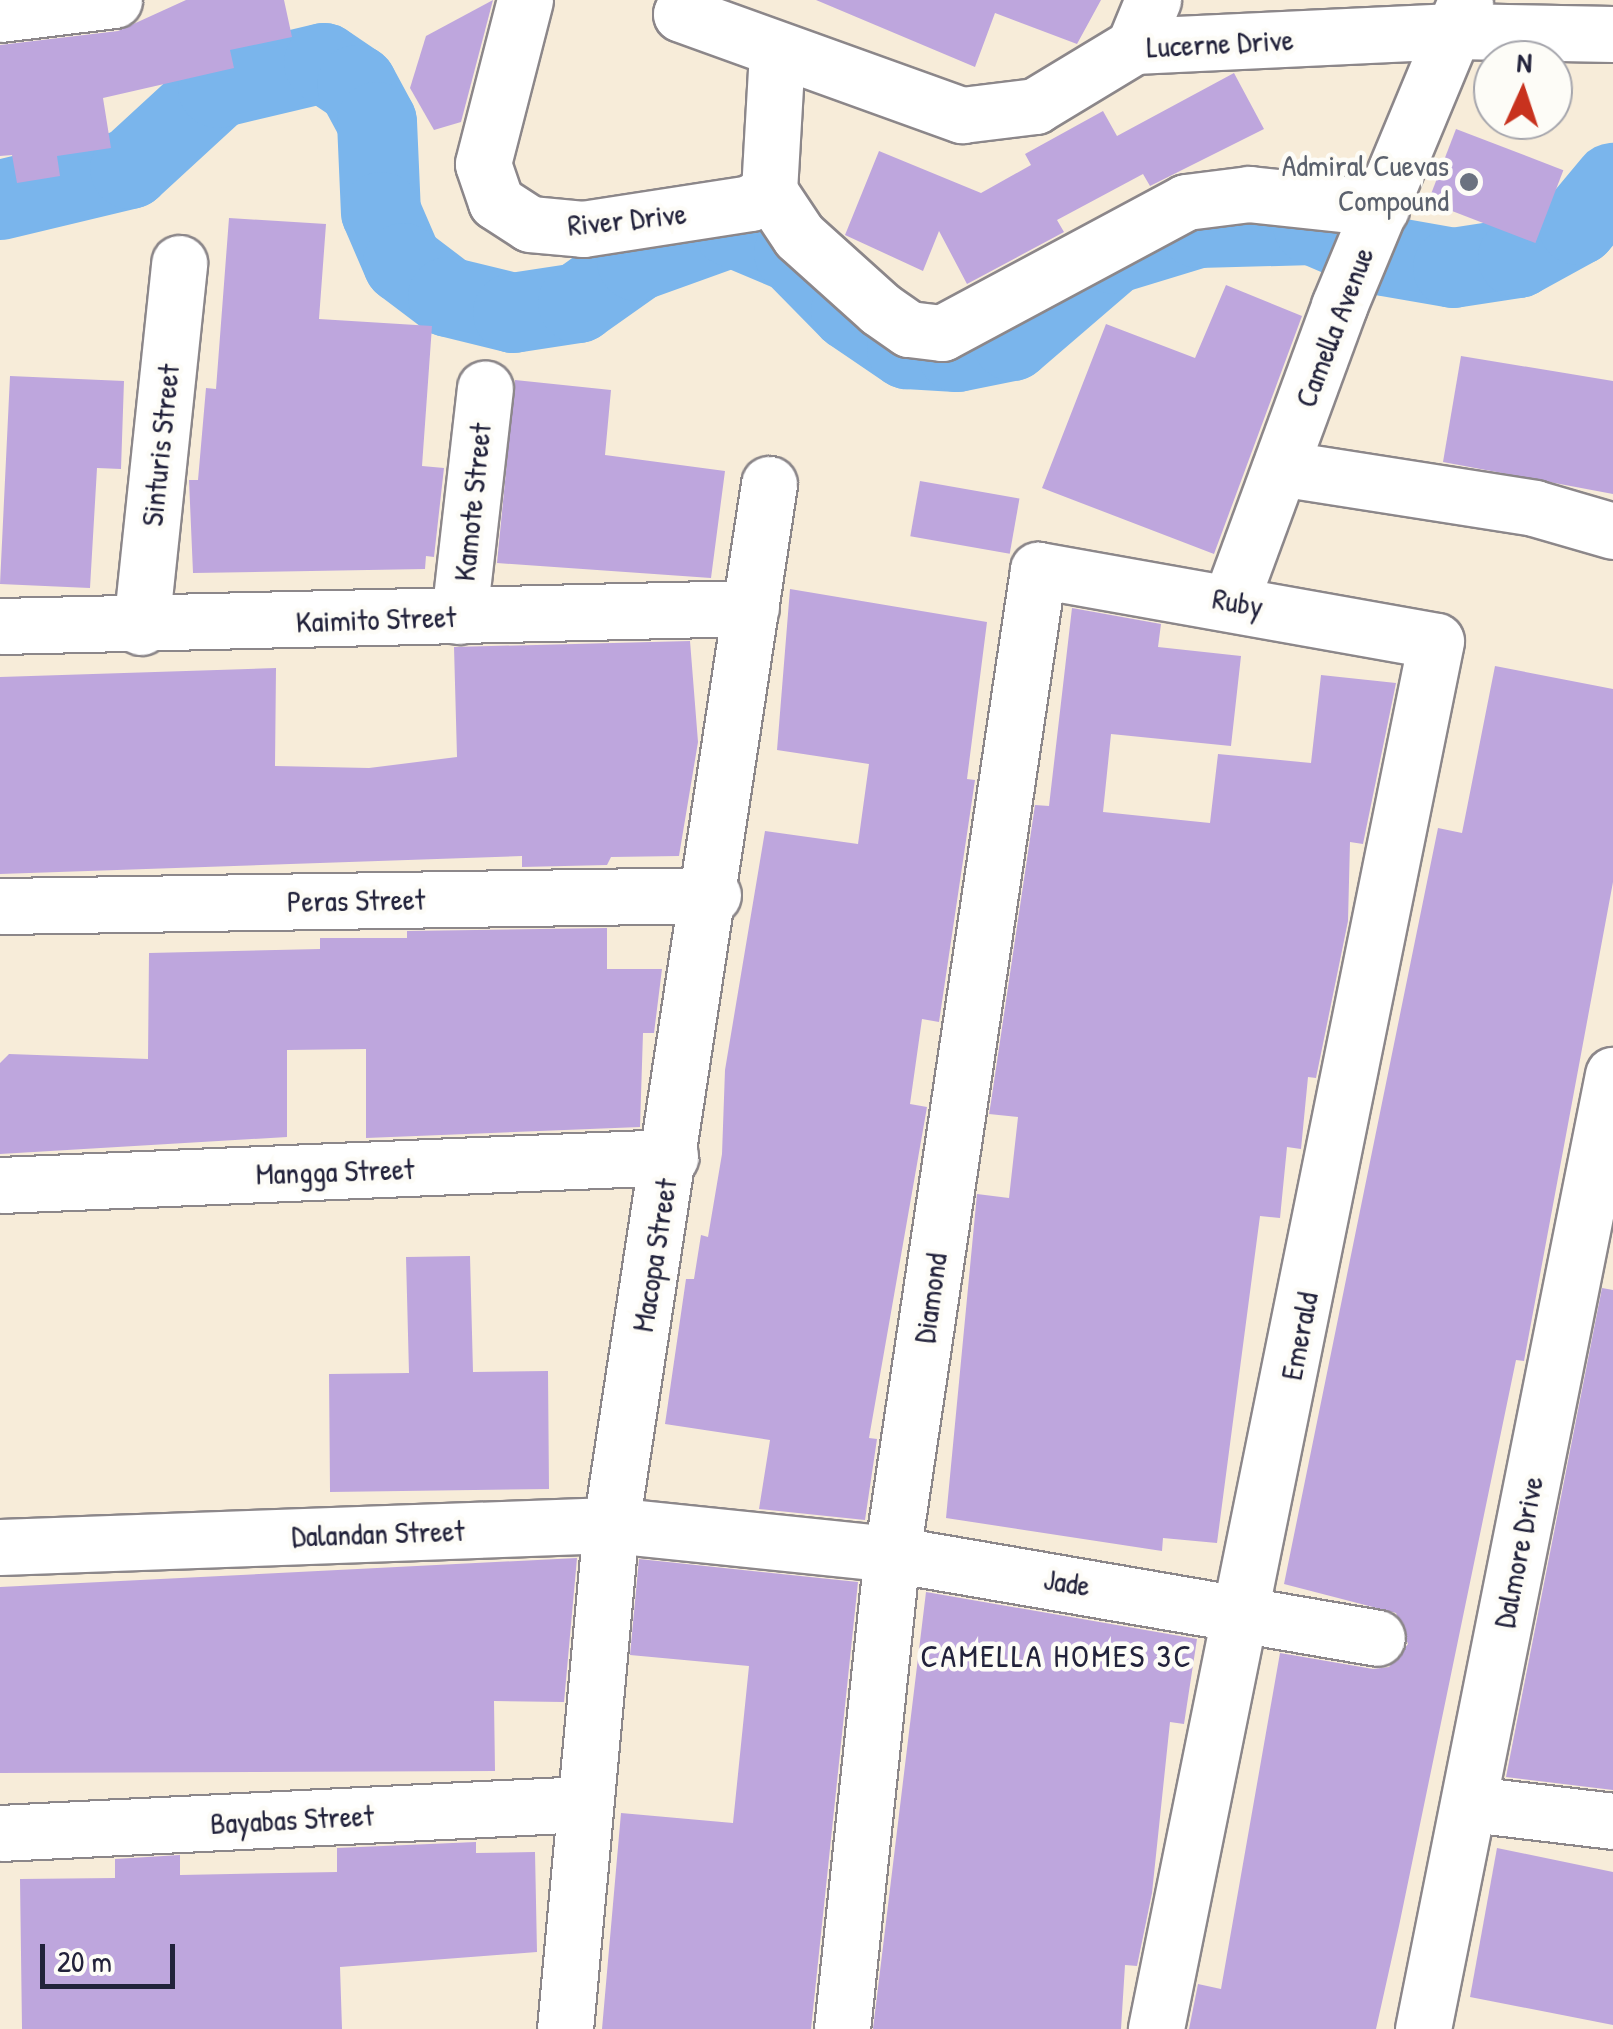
<!DOCTYPE html>
<html>
<head>
<meta charset="utf-8">
<style>
	body { margin:0 }
	#map { position:relative; width:1613px; height:2029px; overflow:hidden; background:#f7ecd9; font-family:"Patrick Hand",sans-serif }
	div>[style] { position:absolute }
	[style*='--x'] { left:calc(var(--x)*1px); top:calc(var(--y)*1px); width:calc(var(--w)*1px); rotate:calc(var(--a)*1deg) }
	.river>* { height:80px; margin:-40px; padding:0 40px; transform-origin:40px; border-radius:40px; background:#7ab5ec }
	.building>* { inset:0; background:#bea6dd; transform-origin:0 0 }
	.roads { filter:drop-shadow(2px 0 #8c878a) drop-shadow(-2px 0 #8c878a) drop-shadow(0 2px #8c878a) drop-shadow(0 -2px #8c878a) }
	.minor>* { height:55px; margin:-27.5px; padding:0 27.5px; transform-origin:27.5px; border-radius:27.5px; background:#fff }
	.dots>* { width:28px; height:28px; translate:-50% -50%; box-sizing:border-box; border:5px solid #fdfcf7; border-radius:50% }
	span { translate:-50% -50%; white-space:nowrap; text-align:center; line-height:1.15; -webkit-text-stroke:9px #fdfcf7; paint-order:stroke }
	.street-label { font-size:30px; color:#22223b }
	.worship-label { font-size:30px; color:#5b616d }
	.right { translate:-100% -50%; text-align:right }
	.neighbourhood-label { font-size:32px; color:#22223b; letter-spacing:2.5px }
	.north { position:absolute; left:1473px; top:40px; width:100px; height:100px; box-sizing:border-box; background:#fdfcf7; border:2px solid #a5a5ac; border-radius:50%; rotate:3deg; font-size:28px; font-weight:700; line-height:40px; text-align:center; color:#22223b }
	.north::after { content:''; display:block; margin:auto; width:35px; height:45px; background:#c8321e; clip-path:polygon(50% 0,100% 100%,50% 72%,0 100%) }
	.scale { position:absolute; left:40px; top:1944px; width:135px; height:45px; box-sizing:border-box; border:5px solid #22223b; border-top:0; padding-left:12px; font-size:30px; line-height:35px; white-space:nowrap; color:#22223b; -webkit-text-stroke:8px #fdfcf7; paint-order:stroke }
</style>
</head>
<body>
<div id="map">
	<div class="river">
		<div style="--x:0;--y:200;--w:134;--a:-13.4"></div>
		<div style="--x:130;--y:169;--w:120;--a:-42.6"></div>
		<div style="--x:218;--y:88;--w:109;--a:-13.3"></div>
		<div style="--x:324;--y:63;--w:40;--a:34"></div>
		<div style="--x:357;--y:85;--w:42;--a:61.6"></div>
		<div style="--x:377;--y:122;--w:90;--a:87.5"></div>
		<div style="--x:381;--y:212;--w:56;--a:66.7"></div>
		<div style="--x:403;--y:263;--w:56;--a:37.1"></div>
		<div style="--x:448;--y:297;--w:67;--a:13.8"></div>
		<div style="--x:513;--y:313;--w:66;--a:-8.7"></div>
		<div style="--x:578;--y:303;--w:72;--a:-35.4"></div>
		<div style="--x:637;--y:261;--w:101;--a:-19.7"></div>
		<div style="--x:732;--y:227;--w:67;--a:22.8"></div>
		<div style="--x:794;--y:253;--w:81;--a:45.5"></div>
		<div style="--x:851;--y:311;--w:68;--a:34.2"></div>
		<div style="--x:907;--y:349;--w:50;--a:3.4"></div>
		<div style="--x:957;--y:352;--w:56;--a:-11.3"></div>
		<div style="--x:1012;--y:341;--w:133;--a:-40.7"></div>
		<div style="--x:1113;--y:254;--w:89;--a:-17"></div>
		<div style="--x:1198;--y:228;--w:115;--a:-1.5"></div>
		<div style="--x:1313;--y:225;--w:78;--a:23.3"></div>
		<div style="--x:1385;--y:256;--w:69;--a:10"></div>
		<div style="--x:1453;--y:268;--w:66;--a:-8.7"></div>
		<div style="--x:1518;--y:258;--w:68;--a:-28.8"></div>
		<div style="--x:1578;--y:225;--w:55;--a:-50.2"></div>
	</div>
	<div class="building">
		<div style="clip-path:polygon(186px 0,284px 0,292px 37px,230px 50px,234px 68px,103px 98px,111px 148px,57px 156px,60px 176px,17px 183px,12px 155px,0 156px,0 45px,118px 31px)"></div>
		<div style="clip-path:polygon(493px 0,461px 122px,434px 130px,410px 88px,426px 36px)"></div>
		<div style="clip-path:polygon(816px 0,1101px 0,1077px 44px,995px 13px,975px 67px)"></div>
		<div style="clip-path:polygon(1234px 73px,1264px 129px,1150px 186px,1143px 174px,1057px 220px,1064px 232px,967px 284px,939px 231px,923px 271px,845px 235px,879px 151px,981px 193px,1031px 165px,1025px 154px,1103px 111px,1117px 136px)"></div>
		<div style="left:1456px;top:129px;width:115px;height:78px;rotate:21deg"></div>
		<div style="clip-path:polygon(229px 218px,326px 224px,319px 319px,432px 326px,422px 466px,444px 468px,434px 557px,426px 556px,425px 569px,193px 573px,189px 480px,198px 480px,206px 388px,216px 389px)"></div>
		<div style="clip-path:polygon(1226px 285px,1302px 316px,1214px 554px,1042px 488px,1106px 324px,1195px 358px)"></div>
		<div style="clip-path:polygon(1461px 356px,1613px 381px,1613px 494px,1443px 462px)"></div>
		<div style="clip-path:polygon(10px 376px,124px 381px,121px 469px,97px 468px,90px 588px,0 584px)"></div>
		<div style="clip-path:polygon(515px 380px,611px 390px,605px 455px,725px 471px,711px 578px,497px 563px)"></div>
		<div style="left:920px;top:481px;width:101px;height:56px;rotate:10deg"></div>
		<div style="clip-path:polygon(790px 589px,987px 622px,967px 779px,975px 780px,939px 1022px,922px 1019px,910px 1104px,927px 1107px,869px 1438px,877px 1439px,865px 1520px,759px 1509px,770px 1440px,665px 1424px,686px 1279px,694px 1279px,701px 1235px,708px 1237px,722px 1154px,725px 1070px,765px 831px,858px 844px,869px 764px,777px 750px)"></div>
		<div style="clip-path:polygon(1072px 608px,1161px 624px,1158px 647px,1241px 656px,1231px 746px,1111px 734px,1103px 812px,1210px 823px,1218px 754px,1311px 763px,1321px 675px,1396px 683px,1363px 844px,1350px 842px,1348px 921px,1316px 1078px,1308px 1077px,1301px 1149px,1287px 1147px,1280px 1218px,1260px 1216px,1217px 1543px,1163px 1538px,1162px 1551px,946px 1518px,977px 1194px,1009px 1198px,1018px 1117px,989px 1114px,991px 1102px,1035px 805px,1049px 806px)"></div>
		<div style="clip-path:polygon(690px 641px,698px 742px,679px 856px,611px 857px,607px 865px,522px 867px,522px 856px,0 874px,0 677px,276px 668px,275px 766px,369px 768px,457px 757px,454px 647px)"></div>
		<div style="clip-path:polygon(1495px 666px,1613px 689px,1613px 882px,1524px 1361px,1516px 1360px,1399px 1926px,1376px 2029px,1189px 2029px,1198px 1984px,1221px 1989px,1280px 1653px,1373px 1669px,1389px 1667px,1408px 1644px,1396px 1613px,1284px 1584px,1438px 828px,1462px 833px)"></div>
		<div style="clip-path:polygon(607px 928px,607px 969px,662px 969px,654px 1033px,643px 1033px,640px 1127px,366px 1138px,366px 1049px,287px 1050px,287px 1137px,0 1154px,0 1063px,9px 1054px,148px 1059px,149px 953px,320px 949px,320px 938px,407px 938px,407px 931px)"></div>
		<div style="clip-path:polygon(470px 1256px,473px 1372px,548px 1371px,549px 1489px,330px 1492px,329px 1374px,409px 1373px,406px 1257px)"></div>
		<div style="clip-path:polygon(1602px 1288px,1613px 1290px,1613px 1790px,1506px 1777px)"></div>
		<div style="clip-path:polygon(577px 1558px,564px 1702px,494px 1701px,495px 1771px,0 1773px,0 1587px)"></div>
		<div style="clip-path:polygon(639px 1559px,858px 1582px,811px 2029px,602px 2029px,621px 1813px,733px 1823px,749px 1666px,630px 1655px)"></div>
		<div style="clip-path:polygon(926px 1592px,1197px 1639px,1184px 1724px,1170px 1722px,1152px 1893px,1137px 1966px,1125px 1965px,1121px 2029px,873px 2029px)"></div>
		<div style="clip-path:polygon(476px 1842px,476px 1853px,535px 1852px,537px 1952px,340px 1967px,342px 2029px,22px 2029px,20px 1879px,115px 1878px,115px 1859px,180px 1855px,180px 1875px,337px 1872px,337px 1848px)"></div>
		<div style="clip-path:polygon(1497px 1848px,1613px 1872px,1613px 2025px,1470px 1997px)"></div>
	</div>
	<div class="roads">
		<div class="minor">
			<div style="--x:525;--y:0;--w:169;--a:104.4"></div>
			<div style="--x:483;--y:164;--w:40;--a:71.1"></div>
			<div style="--x:496;--y:202;--w:40;--a:32.9"></div>
			<div style="--x:530;--y:224;--w:53;--a:5.4"></div>
			<div style="--x:583;--y:229;--w:169;--a:-8.8"></div>
			<div style="--x:750;--y:203;--w:22;--a:-32"></div>
			<div style="--x:769;--y:191;--w:140;--a:-86.7"></div>
			<div style="--x:687;--y:0;--w:15;--a:113"></div>
			<div style="--x:681;--y:14;--w:299;--a:19.8"></div>
			<div style="--x:962;--y:115;--w:74;--a:-7"></div>
			<div style="--x:1035;--y:106;--w:116;--a:-31.2"></div>
			<div style="--x:1134;--y:46;--w:320;--a:-2.7"></div>
			<div style="--x:1454;--y:31;--w:159;--a:1.1"></div>
			<div style="--x:0;--y:14;--w:115;--a:-7"></div>
			<div style="--x:1134;--y:46;--w:50;--a:-67.6"></div>
			<div style="--x:769;--y:191;--w:54;--a:56.3"></div>
			<div style="--x:799;--y:236;--w:109;--a:42"></div>
			<div style="--x:880;--y:309;--w:35;--a:35"></div>
			<div style="--x:909;--y:329;--w:33;--a:7"></div>
			<div style="--x:942;--y:333;--w:277;--a:-28.2"></div>
			<div style="--x:1186;--y:202;--w:64;--a:-7.2"></div>
			<div style="--x:1249;--y:194;--w:133;--a:6.1"></div>
			<div style="--x:1280;--y:468;--w:257;--a:8.9"></div>
			<div style="--x:1534;--y:508;--w:82;--a:16.2"></div>
			<div style="--x:1231;--y:600;--w:313;--a:-69.8"></div>
			<div style="--x:1339;--y:306;--w:328;--a:-67.4"></div>
			<div style="--x:459;--y:616;--w:229;--a:-83.5"></div>
			<div style="--x:0;--y:626;--w:751;--a:-1.37"></div>
			<div style="--x:141;--y:627;--w:366;--a:-84"></div>
			<div style="--x:0;--y:906;--w:713;--a:-0.88"></div>
			<div style="--x:0;--y:1185;--w:671;--a:-2.39"></div>
			<div style="--x:0;--y:1547;--w:611;--a:-2.06"></div>
			<div style="--x:611;--y:1525;--w:282;--a:5.9"></div>
			<div style="--x:892;--y:1554;--w:492;--a:9.8"></div>
			<div style="--x:1471;--y:1804;--w:143;--a:6.8"></div>
			<div style="--x:0;--y:1833;--w:585;--a:-2.84"></div>
			<div style="--x:565;--y:2029;--w:506;--a:-84.79"></div>
			<div style="--x:611;--y:1525;--w:1053;--a:-81.37"></div>
			<div style="--x:842;--y:2029;--w:478;--a:-84"></div>
			<div style="--x:892;--y:1554;--w:995;--a:-81.56"></div>
			<div style="--x:1038;--y:570;--w:404;--a:10.1"></div>
			<div style="--x:1436;--y:641;--w:1416;--a:101.41"></div>
			<div style="--x:1423;--y:2029;--w:973;--a:-78.74"></div>
		</div>
	</div>
	<div class="dots">
		<div style="left:1469px;top:182px;background:#6b7280"></div>
	</div>
	<div class="street-label">
		<span style="left:1220px;top:43px;rotate:-3deg">Lucerne Drive</span>
		<span style="left:627px;top:219px;rotate:-6deg">River Drive</span>
		<span style="left:1334px;top:327px;rotate:-69deg">Camella Avenue</span>
		<span style="left:160px;top:445px;rotate:-84deg">Sinturis Street</span>
		<span style="left:472px;top:502px;rotate:-84deg">Kamote Street</span>
		<span style="left:1238px;top:602px;rotate:10deg">Ruby</span>
		<span style="left:376px;top:619px;rotate:-2deg">Kaimito Street</span>
		<span style="left:356px;top:900px;rotate:-1deg">Peras Street</span>
		<span style="left:335px;top:1171px;rotate:-2deg">Mangga Street</span>
		<span style="left:654px;top:1255px;rotate:-81deg">Macopa Street</span>
		<span style="left:930px;top:1298px;rotate:-82deg">Diamond</span>
		<span style="left:1299px;top:1336px;rotate:-79deg">Emerald</span>
		<span style="left:378px;top:1533px;rotate:-2deg">Dalandan Street</span>
		<span style="left:1518px;top:1552px;rotate:-79deg">Dalmore Drive</span>
		<span style="left:1067px;top:1582px;rotate:9deg">Jade</span>
		<span style="left:292px;top:1819px;rotate:-3deg">Bayabas Street</span>
	</div>
	<div class="worship-label">
		<span class="right" style="left:1449px;top:182px">Admiral Cuevas<br>Compound</span>
	</div>
	<div class="neighbourhood-label">
		<span style="left:1057px;top:1656px">CAMELLA HOMES 3C</span>
	</div>
	<div class="north">N</div>
	<div class="scale">20 m</div>
</div>
</body>
</html>
